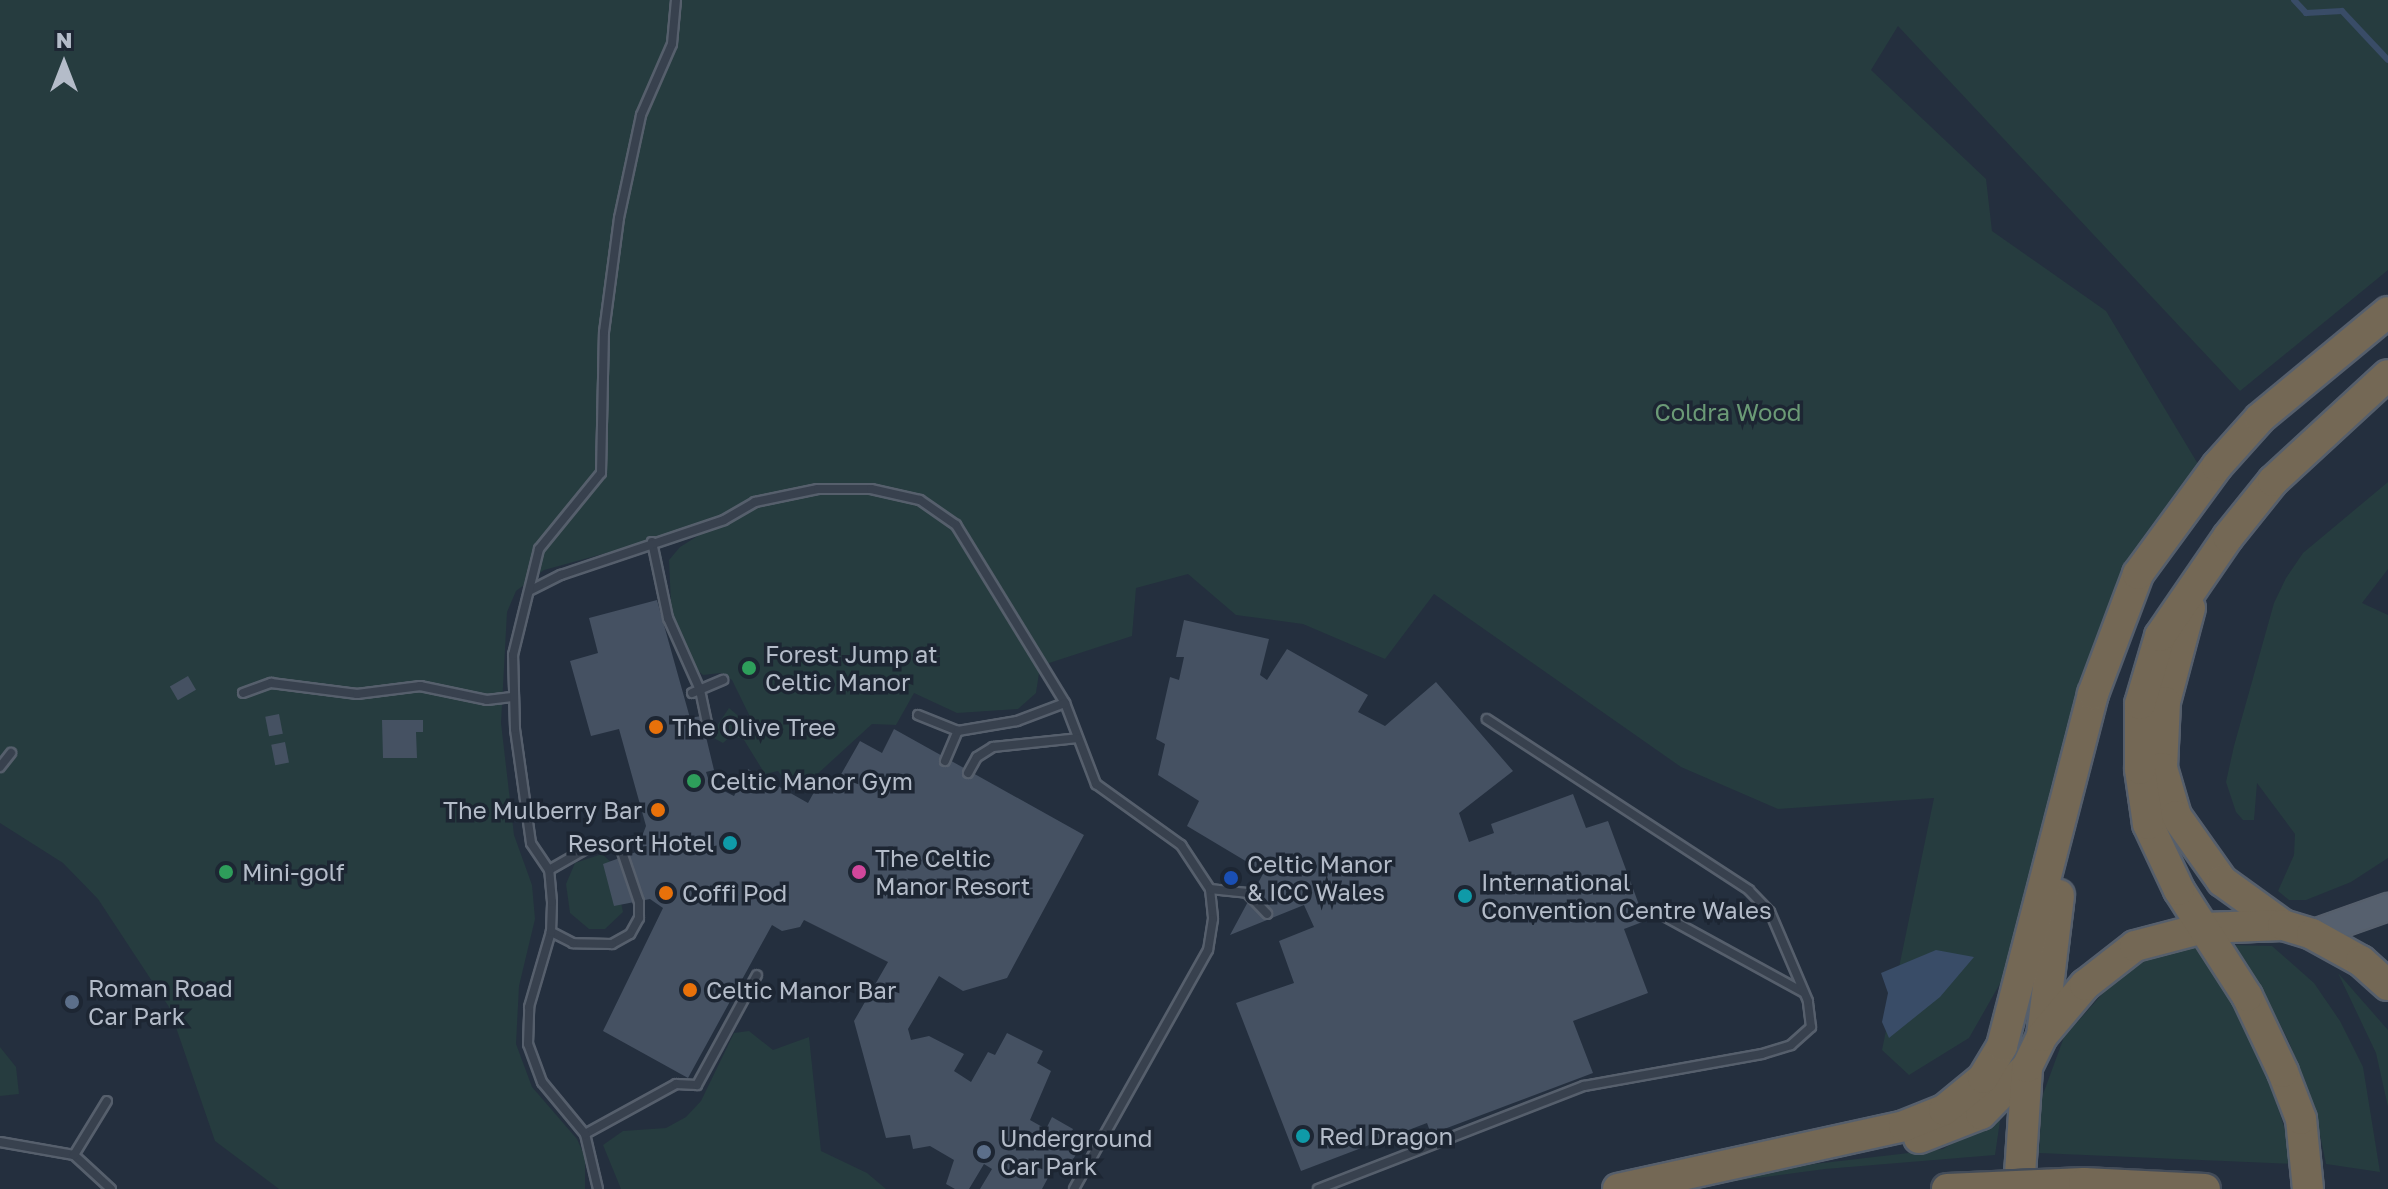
<!DOCTYPE html>
<html>
<head>
<meta charset="utf-8">
<style>
	body { margin:0 }
	#map { position:relative; width:2388px; height:1189px; overflow:hidden; background:#242f3e; font-family:"Golos Text",sans-serif }
	div>[style] { position:absolute }
	[style*='--x'] { left:calc(var(--x)*1px); top:calc(var(--y)*1px); width:calc(var(--w)*1px); rotate:calc(var(--a)*1deg) }
	.green>* { inset:0; background:#263c3f }
	.water>* { inset:0; background:#394c67 }
	.stream>* { height:6px; margin:-3px; padding:0 3px; transform-origin:3px; border-radius:3px; background:#394c67 }
	.building>* { inset:0; background:#455162; transform-origin:0 0 }
	.roads { filter:drop-shadow(2px 0 #565f6c) drop-shadow(-2px 0 #565f6c) drop-shadow(0 2px #565f6c) drop-shadow(0 -2px #565f6c) }
	.lane>* { height:8px; margin:-4px; padding:0 4px; transform-origin:4px; border-radius:4px; background:#38414e }
	.primary>* { height:26px; margin:-13px; padding:0 13px; transform-origin:13px; border-radius:13px; background:#56606e }
	.highway>* { height:30px; margin:-15px; padding:0 15px; transform-origin:15px; border-radius:15px; background:#746855 }
	.bridges { filter:drop-shadow(2px 0 #434c59) drop-shadow(-2px 0 #434c59) drop-shadow(0 2px #434c59) drop-shadow(0 -2px #434c59) }
	.highway-bridge>* { height:30px; margin:-15px; padding:0 15px; transform-origin:15px; border-radius:15px; background:#746855 }
	.dots>* { width:22px; height:22px; translate:-50% -50%; box-sizing:border-box; border:4px solid #1d2633; border-radius:50% }
	span { translate:-50% -50%; white-space:nowrap; text-align:center; line-height:1.15; -webkit-text-stroke:7px #1d2633; paint-order:stroke }
	.park-label { font-size:24px; color:#6b9a76 }
	.poi-label { font-size:24px; color:#b4bcc9 }
	.left { translate:0 -50%; text-align:left }
	.right { translate:-100% -50%; text-align:right }
	.north { position:absolute; left:24px; top:24px; width:80px; height:80px; -webkit-text-stroke:6px #1d2633; paint-order:stroke; rotate:0deg; font-size:22px; font-weight:700; line-height:32px; text-align:center; color:#b4bcc9 }
	.north::after { content:''; display:block; margin:auto; width:28px; height:36px; background:#b4bcc9; clip-path:polygon(50% 0,100% 100%,50% 72%,0 100%) }
</style>
</head>
<body>
<div id="map">
	<div class="green">
		<div style="clip-path:polygon(0 0,2388px 0,2388px 270px,2240px 391px,1898px 26px,1871px 70px,1986px 179px,1992px 231px,2106px 311px,2201px 469px,2146px 539px,2014px 959px,1969px 1038px,1909px 1075px,1882px 1050px,1934px 798px,1778px 809px,1681px 767px,1434px 594px,1385px 659px,1303px 624px,1236px 615px,1188px 574px,1136px 588px,1132px 636px,1040px 666px,1036px 693px,1018px 709px,957px 713px,914px 693px,896px 725px,872px 724px,801px 789px,790px 788px,778px 771px,765px 774px,744px 740px,732px 735px,723px 743px,710px 736px,729px 708px,758px 733px,732px 680px,721px 673px,703px 675px,694px 667px,672px 627px,669px 560px,680px 547px,720px 522px,544px 570px,516px 591px,507px 612px,501px 723px,514px 835px,532px 885px,535px 919px,519px 986px,516px 1044px,532px 1087px,577px 1139px,585px 1157px,585px 1189px,279px 1189px,215px 1141px,169px 1007px,98px 899px,63px 863px,0 823px)"></div>
		<div style="clip-path:polygon(2388px 482px,2388px 569px,2362px 603px,2388px 615px,2388px 858px,2351px 882px,2306px 900px,2289px 900px,2278px 891px,2294px 855px,2295px 834px,2257px 783px,2254px 820px,2243px 820px,2236px 812px,2226px 782px,2234px 746px,2274px 603px,2286px 578px,2303px 553px)"></div>
		<div style="clip-path:polygon(602px 854px,613px 864px,623px 912px,605px 929px,589px 929px,570px 913px,566px 884px,575px 863px)"></div>
		<div style="clip-path:polygon(2231px 945px,2272px 946px,2314px 983px,2340px 1021px,2363px 1067px,2380px 1172px,2326px 1164px,2314px 1106px,2289px 1042px,2259px 983px)"></div>
		<div style="clip-path:polygon(2195px 946px,2236px 1003px,2266px 1071px,2296px 1164px,2039px 1153px,2042px 1097px,2064px 1037px,2120px 974px,2162px 952px)"></div>
		<div style="clip-path:polygon(2338px 973px,2388px 1030px,2388px 1107px,2376px 1053px)"></div>
		<div style="clip-path:polygon(749px 1031px,773px 1050px,809px 1037px,821px 1151px,867px 1173px,886px 1189px,621px 1189px,603px 1145px,623px 1131px,666px 1128px,686px 1117px,701px 1101px,734px 1033px)"></div>
		<div style="clip-path:polygon(0 1047px,16px 1067px,19px 1094px,0 1096px)"></div>
		<div style="clip-path:polygon(2001px 1114px,1995px 1155px,1825px 1169px,1674px 1189px,1814px 1164px,1943px 1149px)"></div>
	</div>
	<div class="water">
		<div style="clip-path:polygon(1936px 950px,1974px 957px,1940px 997px,1889px 1038px,1882px 1022px,1888px 993px,1881px 973px)"></div>
	</div>
	<div class="stream">
		<div style="--x:2294;--y:0;--w:18;--a:47"></div>
		<div style="--x:2306;--y:13;--w:36;--a:-3"></div>
		<div style="--x:2342;--y:11;--w:67;--a:46.8"></div>
	</div>
	<div class="building">
		<div style="clip-path:polygon(657px 600px,690px 718px,701px 716px,714px 770px,706px 772px,710px 784px,734px 796px,748px 769px,808px 803px,818px 785px,831px 792px,860px 741px,882px 753px,894px 729px,1084px 835px,1007px 978px,963px 991px,939px 976px,908px 1029px,911px 1040px,929px 1036px,964px 1054px,954px 1071px,971px 1082px,988px 1052px,995px 1055px,1007px 1033px,1043px 1051px,1037px 1063px,1051px 1071px,1030px 1120px,1046px 1129px,1052px 1117px,1073px 1129px,1067px 1142px,1079px 1149px,1067px 1170px,1056px 1163px,1042px 1189px,980px 1189px,992px 1169px,984px 1164px,969px 1189px,955px 1189px,946px 1184px,954px 1160px,930px 1146px,913px 1149px,910px 1135px,886px 1138px,854px 1021px,888px 962px,804px 920px,800px 927px,782px 931px,772px 925px,688px 1078px,603px 1031px,663px 908px,650px 899px,614px 906px,603px 864px,636px 852px,646px 826px,619px 729px,591px 736px,570px 661px,598px 653px,589px 618px)"></div>
		<div style="clip-path:polygon(1184px 620px,1269px 639px,1260px 675px,1267px 680px,1287px 649px,1368px 695px,1358px 712px,1385px 726px,1436px 682px,1513px 771px,1459px 813px,1469px 842px,1494px 833px,1491px 824px,1573px 794px,1586px 828px,1608px 821px,1645px 921px,1624px 929px,1648px 993px,1573px 1021px,1593px 1073px,1431px 1134px,1427px 1123px,1301px 1171px,1236px 1003px,1294px 983px,1279px 941px,1314px 927px,1304px 905px,1230px 935px,1264px 872px,1187px 826px,1199px 801px,1158px 775px,1165px 744px,1156px 739px,1170px 677px,1179px 680px,1184px 657px,1176px 657px)"></div>
		<div style="left:188px;top:676px;width:16px;height:21px;rotate:60deg"></div>
		<div style="left:279px;top:714px;width:20px;height:14px;rotate:79deg"></div>
		<div style="clip-path:polygon(382px 720px,423px 720px,423px 732px,416px 732px,417px 758px,383px 758px)"></div>
		<div style="left:285px;top:742px;width:21px;height:14px;rotate:79deg"></div>
	</div>
	<div class="roads">
		<div class="lane">
			<div style="--x:652;--y:542;--w:78;--a:78.1"></div>
			<div style="--x:668;--y:618;--w:79;--a:66"></div>
			<div style="--x:700;--y:690;--w:35;--a:78"></div>
			<div style="--x:531;--y:590;--w:34;--a:-27"></div>
			<div style="--x:561;--y:575;--w:172;--a:-18.6"></div>
			<div style="--x:724;--y:520;--w:36;--a:-30"></div>
			<div style="--x:755;--y:502;--w:64;--a:-11.7"></div>
			<div style="--x:818;--y:489;--w:53;--a:0"></div>
			<div style="--x:871;--y:489;--w:50;--a:12.7"></div>
			<div style="--x:920;--y:500;--w:44;--a:34.8"></div>
			<div style="--x:956;--y:525;--w:209;--a:58.5"></div>
			<div style="--x:1065;--y:703;--w:87;--a:69.1"></div>
			<div style="--x:1096;--y:784;--w:105;--a:35.7"></div>
			<div style="--x:1181;--y:845;--w:53;--a:56.6"></div>
			<div style="--x:1210;--y:889;--w:30;--a:84"></div>
			<div style="--x:1213;--y:919;--w:31;--a:99"></div>
			<div style="--x:1208;--y:950;--w:274;--a:119.3"></div>
			<div style="--x:243;--y:693;--w:30;--a:-20"></div>
			<div style="--x:271;--y:683;--w:87;--a:7.3"></div>
			<div style="--x:357;--y:694;--w:64;--a:-7.2"></div>
			<div style="--x:420;--y:686;--w:68;--a:11.8"></div>
			<div style="--x:487;--y:700;--w:25;--a:-7"></div>
			<div style="--x:692;--y:693;--w:34;--a:-23"></div>
			<div style="--x:918;--y:715;--w:43;--a:21.8"></div>
			<div style="--x:945;--y:761;--w:33;--a:-67"></div>
			<div style="--x:958;--y:731;--w:60;--a:-9.6"></div>
			<div style="--x:1017;--y:721;--w:51;--a:-20.6"></div>
			<div style="--x:0;--y:767;--w:18;--a:-52"></div>
			<div style="--x:968;--y:773;--w:18;--a:-61"></div>
			<div style="--x:977;--y:757;--w:19;--a:-32"></div>
			<div style="--x:993;--y:747;--w:85;--a:-6"></div>
			<div style="--x:549;--y:870;--w:48;--a:-29.7"></div>
			<div style="--x:591;--y:846;--w:29;--a:0"></div>
			<div style="--x:620;--y:846;--w:59;--a:71.3"></div>
			<div style="--x:639;--y:902;--w:16;--a:90"></div>
			<div style="--x:639;--y:918;--w:18;--a:119"></div>
			<div style="--x:630;--y:934;--w:21;--a:151"></div>
			<div style="--x:612;--y:944;--w:39;--a:-179"></div>
			<div style="--x:573;--y:943;--w:25;--a:-153"></div>
			<div style="--x:1210;--y:889;--w:37;--a:6"></div>
			<div style="--x:1247;--y:893;--w:29;--a:46"></div>
			<div style="--x:1653;--y:910;--w:171;--a:28.7"></div>
			<div style="--x:585;--y:1134;--w:104;--a:-28.8"></div>
			<div style="--x:676;--y:1084;--w:21;--a:3"></div>
			<div style="--x:697;--y:1085;--w:125;--a:-61.4"></div>
			<div style="--x:0;--y:1142;--w:75;--a:10"></div>
			<div style="--x:74;--y:1155;--w:50;--a:42.6"></div>
			<div style="--x:74;--y:1155;--w:63;--a:-58.6"></div>
			<div style="--x:598;--y:1189;--w:57;--a:-103.3"></div>
			<div style="--x:585;--y:1134;--w:67;--a:-129.6"></div>
			<div style="--x:542;--y:1082;--w:40;--a:-110.2"></div>
			<div style="--x:528;--y:1044;--w:37;--a:-88"></div>
			<div style="--x:529;--y:1007;--w:78;--a:-73.7"></div>
			<div style="--x:551;--y:932;--w:30;--a:-88"></div>
			<div style="--x:552;--y:902;--w:32;--a:-95"></div>
			<div style="--x:549;--y:870;--w:32;--a:-124"></div>
			<div style="--x:531;--y:843;--w:115;--a:-98"></div>
			<div style="--x:515;--y:729;--w:74;--a:-91.5"></div>
			<div style="--x:513;--y:655;--w:109;--a:-76.2"></div>
			<div style="--x:539;--y:549;--w:98;--a:-50.8"></div>
			<div style="--x:601;--y:473;--w:141;--a:-88.8"></div>
			<div style="--x:604;--y:332;--w:115;--a:-82.5"></div>
			<div style="--x:619;--y:218;--w:105;--a:-77.9"></div>
			<div style="--x:641;--y:115;--w:77;--a:-66.4"></div>
			<div style="--x:672;--y:44;--w:44;--a:-84.8"></div>
			<div style="--x:1318;--y:1189;--w:285;--a:-21.2"></div>
			<div style="--x:1584;--y:1086;--w:181;--a:-10.2"></div>
			<div style="--x:1762;--y:1054;--w:30;--a:-17"></div>
			<div style="--x:1791;--y:1045;--w:27;--a:-42"></div>
			<div style="--x:1811;--y:1027;--w:26;--a:-97"></div>
			<div style="--x:1808;--y:1001;--w:97;--a:-113.1"></div>
			<div style="--x:1770;--y:912;--w:30;--a:-134"></div>
			<div style="--x:1749;--y:890;--w:313;--a:-146.9"></div>
		</div>
		<div class="primary">
			<div style="--x:2312;--y:934;--w:81;--a:-19.6"></div>
		</div>
		<div class="highway">
			<div style="--x:2190;--y:608;--w:97;--a:104.9"></div>
			<div style="--x:2165;--y:702;--w:66;--a:92.6"></div>
			<div style="--x:2162;--y:768;--w:50;--a:73.7"></div>
			<div style="--x:2176;--y:816;--w:80;--a:54.7"></div>
			<div style="--x:2222;--y:881;--w:75;--a:35.8"></div>
			<div style="--x:2042;--y:1036;--w:142;--a:-83.1"></div>
			<div style="--x:1919;--y:1138;--w:66;--a:-21.2"></div>
			<div style="--x:1981;--y:1114;--w:66;--a:-45.6"></div>
			<div style="--x:1618;--y:1189;--w:293;--a:-12.4"></div>
			<div style="--x:1904;--y:1126;--w:43;--a:-21.8"></div>
			<div style="--x:1944;--y:1110;--w:50;--a:-39.4"></div>
			<div style="--x:1983;--y:1078;--w:37;--a:-59"></div>
			<div style="--x:2002;--y:1046;--w:364;--a:-75.5"></div>
			<div style="--x:2093;--y:694;--w:128;--a:-69.4"></div>
			<div style="--x:2138;--y:574;--w:134;--a:-53.8"></div>
			<div style="--x:2217;--y:466;--w:64;--a:-48.1"></div>
			<div style="--x:2260;--y:418;--w:166;--a:-39.6"></div>
			<div style="--x:2019;--y:1189;--w:122;--a:-86.2"></div>
			<div style="--x:2027;--y:1067;--w:34;--a:-64"></div>
			<div style="--x:2042;--y:1036;--w:67;--a:-49.9"></div>
			<div style="--x:2085;--y:985;--w:63;--a:-38"></div>
			<div style="--x:2135;--y:946;--w:71;--a:-14.6"></div>
			<div style="--x:2204;--y:928;--w:79;--a:-2.2"></div>
			<div style="--x:2283;--y:925;--w:30;--a:17"></div>
			<div style="--x:2312;--y:934;--w:56;--a:28.9"></div>
			<div style="--x:2361;--y:961;--w:36;--a:42"></div>
			<div style="--x:2308;--y:1189;--w:70;--a:-95.7"></div>
			<div style="--x:2301;--y:1119;--w:50;--a:-111"></div>
			<div style="--x:2283;--y:1072;--w:84;--a:-115.3"></div>
			<div style="--x:2247;--y:996;--w:126;--a:-122.7"></div>
			<div style="--x:2179;--y:890;--w:73;--a:-115.2"></div>
			<div style="--x:2148;--y:824;--w:56;--a:-98.3"></div>
			<div style="--x:2140;--y:769;--w:65;--a:-90"></div>
			<div style="--x:2140;--y:704;--w:71;--a:-73.6"></div>
			<div style="--x:2160;--y:636;--w:120;--a:-55.5"></div>
			<div style="--x:2228;--y:537;--w:72;--a:-51.2"></div>
			<div style="--x:2273;--y:481;--w:156;--a:-42.7"></div>
		</div>
	</div>
	<div class="bridges">
		<div class="highway-bridge">
			<div style="--x:1947;--y:1189;--w:137;--a:-2.5"></div>
			<div style="--x:2084;--y:1183;--w:121;--a:2.8"></div>
		</div>
	</div>
	<div class="dots">
		<div style="left:749px;top:668px;background:#2e9e5b"></div>
		<div style="left:656px;top:727px;background:#e8710a"></div>
		<div style="left:694px;top:781px;background:#2e9e5b"></div>
		<div style="left:658px;top:810px;background:#e8710a"></div>
		<div style="left:730px;top:843px;background:#0f9aa8"></div>
		<div style="left:226px;top:872px;background:#2e9e5b"></div>
		<div style="left:859px;top:872px;background:#d1479c"></div>
		<div style="left:1231px;top:878px;background:#1a4fb4"></div>
		<div style="left:666px;top:893px;background:#e8710a"></div>
		<div style="left:1465px;top:896px;background:#0f9aa8"></div>
		<div style="left:690px;top:990px;background:#e8710a"></div>
		<div style="left:72px;top:1002px;background:#5c6f8a"></div>
		<div style="left:1303px;top:1136px;background:#0f9aa8"></div>
		<div style="left:984px;top:1152px;background:#5c6f8a"></div>
	</div>
	<div class="park-label">
		<span style="left:1728px;top:412px">Coldra Wood</span>
	</div>
	<div class="poi-label">
		<span class="left" style="left:765px;top:668px">Forest Jump at<br>Celtic Manor</span>
		<span class="left" style="left:672px;top:727px">The Olive Tree</span>
		<span class="left" style="left:710px;top:781px">Celtic Manor Gym</span>
		<span class="right" style="left:642px;top:810px">The Mulberry Bar</span>
		<span class="right" style="left:714px;top:843px">Resort Hotel</span>
		<span class="left" style="left:875px;top:872px">The Celtic<br>Manor Resort</span>
		<span class="left" style="left:1247px;top:878px">Celtic Manor<br>&amp; ICC Wales</span>
		<span class="left" style="left:242px;top:872px">Mini-golf</span>
		<span class="left" style="left:1481px;top:896px">International<br>Convention Centre Wales</span>
		<span class="left" style="left:682px;top:893px">Coffi Pod</span>
		<span class="left" style="left:88px;top:1002px">Roman Road<br>Car Park</span>
		<span class="left" style="left:706px;top:990px">Celtic Manor Bar</span>
		<span class="left" style="left:1319px;top:1136px">Red Dragon</span>
		<span class="left" style="left:1000px;top:1152px">Underground<br>Car Park</span>
	</div>
	<div class="north">N</div>
</div>
</body>
</html>
